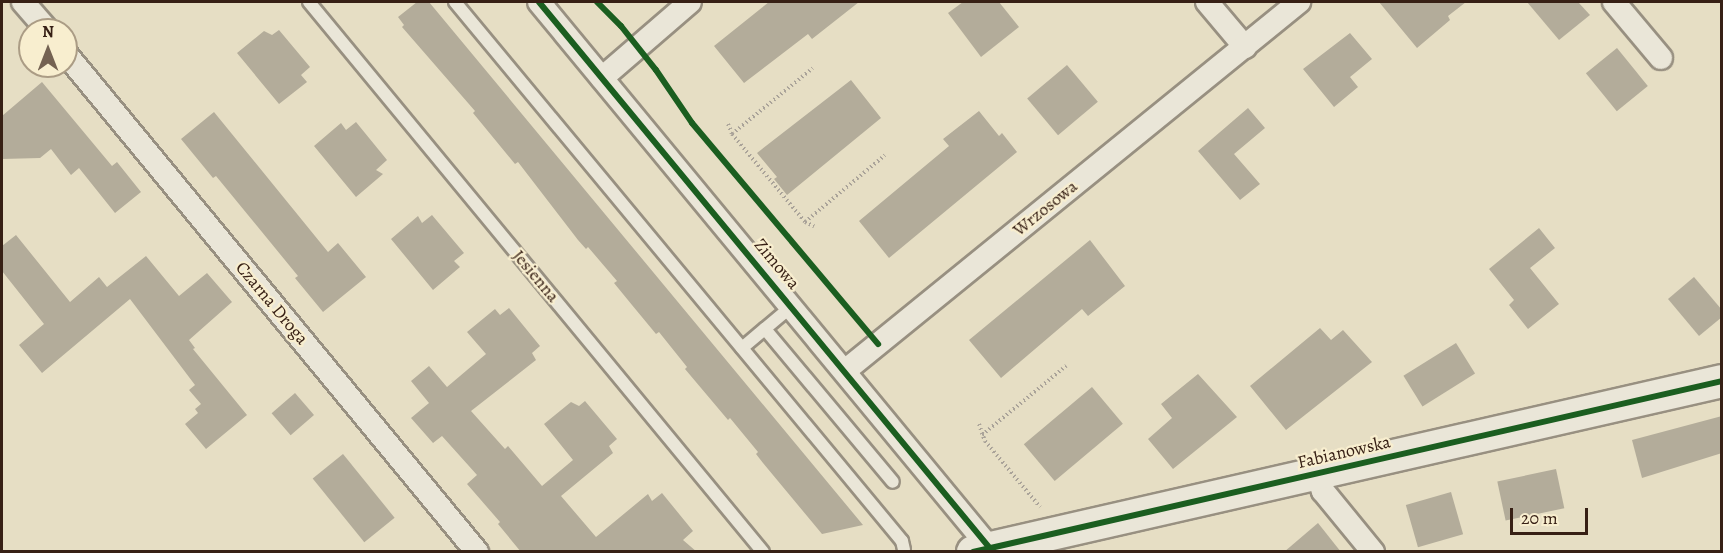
<!DOCTYPE html>
<html>
<head>
<meta charset="utf-8">
<style>
	body { margin:0 }
	#map { position:relative; width:1723px; height:553px; overflow:hidden; background:#e6dec4; font-family:Alegreya,serif }
	div>[style] { position:absolute }
	[style*='--x'] { left:calc(var(--x)*1px); top:calc(var(--y)*1px); width:calc(var(--w)*1px); rotate:calc(var(--a)*1deg) }
	.building>* { inset:0; background:#b3ac9a; transform-origin:0 0 }
	.path>* { height:4px; margin-top:-2px; transform-origin:0; background:repeating-linear-gradient(90deg,#aaa399 0 1.5px,transparent 0 4.5px) }
	.roads { filter:drop-shadow(2px 0 #989081) drop-shadow(-2px 0 #989081) drop-shadow(0 2px #989081) drop-shadow(0 -2px #989081) }
	.lane>* { height:12px; margin:-6px; padding:0 6px; transform-origin:6px; border-radius:6px; background:#eae6d8 }
	.street>* { height:22px; margin:-11px; padding:0 11px; transform-origin:11px; border-radius:11px; background:#eae6d8 }
	.secondary>* { height:32px; margin:-16px; padding:0 16px; transform-origin:16px; border-radius:16px; background:#eae6d8 }
	.cycleway>* { height:6px; margin:-3px; padding:0 3px; transform-origin:3px; border-radius:3px; background:#1b5e20 }
	span { translate:-50% -50%; white-space:nowrap; text-align:center; line-height:1.15; -webkit-text-stroke:4.5px #f8eecf; paint-order:stroke }
	.street-label { font-size:18px; color:#372015 }
	.frame { position:absolute; inset:0; border:3px solid #372015; pointer-events:none }
	.north { position:absolute; left:18px; top:18px; width:60px; height:60px; box-sizing:border-box; background:#f8eecf; border:2px solid #ab9c85; border-radius:50%; rotate:0deg; font-size:16px; font-weight:700; line-height:24px; text-align:center; color:#372015 }
	.north::after { content:''; display:block; margin:auto; width:21px; height:27px; background:#746252; clip-path:polygon(50% 0,100% 100%,50% 72%,0 100%) }
	.scale { position:absolute; left:1510px; top:508px; width:78px; height:27px; box-sizing:border-box; border:3px solid #372015; border-top:0; padding-left:8px; font-size:18px; line-height:21px; white-space:nowrap; color:#372015; -webkit-text-stroke:4px #f8eecf; paint-order:stroke }
</style>
</head>
<body>
<div id="map">
	<div class="building">
		<div style="clip-path:polygon(417px 2px,429px 2px,863px 525px,822px 534px,763px 463px,756px 454px,758px 452px,730px 418px,728px 420px,685px 369px,687px 367px,659px 332px,656px 334px,632px 305px,614px 283px,617px 281px,588px 247px,586px 249px,578px 240px,518px 162px,515px 164px,473px 113px,475px 111px,402px 27px,404px 25px,398px 17px)"></div>
		<div style="clip-path:polygon(769px 2px,859px 2px,812px 39px,808px 34px,744px 83px,714px 46px)"></div>
		<div style="clip-path:polygon(963px 2px,999px 2px,1019px 27px,981px 57px,948px 13px)"></div>
		<div style="clip-path:polygon(1379px 2px,1466px 2px,1448px 16px,1450px 20px,1417px 48px)"></div>
		<div style="clip-path:polygon(1527px 2px,1578px 2px,1590px 15px,1559px 40px)"></div>
		<div style="clip-path:polygon(279px 30px,310px 67px,301px 75px,307px 82px,279px 104px,237px 53px,264px 31px,272px 35px)"></div>
		<div style="clip-path:polygon(1350px 33px,1372px 59px,1350px 77px,1358px 87px,1334px 107px,1303px 69px)"></div>
		<div style="left:1617px;top:48px;width:49px;height:40px;rotate:51deg"></div>
		<div style="left:1067px;top:65px;width:48px;height:52px;rotate:50deg"></div>
		<div style="clip-path:polygon(851px 80px,881px 118px,787px 195px,774px 179px,777px 177px,757px 153px)"></div>
		<div style="clip-path:polygon(42px 82px,112px 166px,117px 162px,141px 192px,115px 213px,79px 168px,71px 175px,51px 149px,40px 158px,2px 159px,2px 116px)"></div>
		<div style="clip-path:polygon(1248px 108px,1265px 128px,1234px 154px,1260px 184px,1240px 200px,1198px 151px)"></div>
		<div style="clip-path:polygon(979px 111px,999px 136px,1002px 133px,1017px 152px,889px 258px,859px 221px,949px 146px,943px 139px)"></div>
		<div style="clip-path:polygon(214px 112px,328px 252px,338px 243px,366px 277px,323px 312px,295px 278px,298px 276px,216px 176px,213px 178px,181px 139px)"></div>
		<div style="clip-path:polygon(356px 122px,387px 160px,376px 170px,383px 174px,356px 197px,314px 146px,341px 123px,346px 130px)"></div>
		<div style="clip-path:polygon(432px 215px,464px 253px,454px 261px,460px 267px,433px 290px,391px 239px,418px 216px,422px 223px)"></div>
		<div style="clip-path:polygon(1539px 228px,1555px 248px,1530px 268px,1559px 304px,1528px 329px,1509px 305px,1514px 300px,1489px 269px)"></div>
		<div style="clip-path:polygon(16px 235px,70px 302px,99px 277px,107px 287px,146px 256px,179px 296px,207px 273px,232px 302px,189px 340px,195px 348px,193px 349px,247px 415px,206px 449px,185px 424px,198px 413px,195px 409px,201px 404px,189px 390px,195px 385px,130px 299px,42px 373px,19px 345px,44px 324px,2px 271px,2px 246px)"></div>
		<div style="clip-path:polygon(1090px 240px,1125px 286px,1088px 316px,1082px 309px,1001px 378px,969px 340px)"></div>
		<div style="clip-path:polygon(1694px 277px,1722px 310px,1722px 317px,1699px 336px,1668px 299px)"></div>
		<div style="clip-path:polygon(509px 308px,540px 346px,532px 353px,536px 360px,471px 411px,505px 449px,508px 446px,542px 486px,573px 460px,544px 424px,571px 402px,579px 406px,585px 401px,617px 439px,609px 446px,613px 453px,561px 496px,596px 537px,648px 494px,652px 501px,662px 493px,693px 531px,683px 540px,697px 552px,521px 552px,498px 524px,500px 522px,467px 484px,477px 475px,442px 436px,433px 443px,411px 418px,429px 403px,411px 381px,429px 366px,447px 387px,486px 354px,467px 332px,495px 309px,500px 315px)"></div>
		<div style="clip-path:polygon(1320px 328px,1331px 340px,1343px 330px,1372px 362px,1286px 430px,1250px 386px)"></div>
		<div style="left:1456px;top:343px;width:36px;height:62px;rotate:58deg"></div>
		<div style="clip-path:polygon(1198px 374px,1237px 417px,1173px 469px,1148px 439px,1172px 418px,1161px 404px)"></div>
		<div style="left:1092px;top:387px;width:48px;height:89px;rotate:50deg"></div>
		<div style="left:295px;top:393px;width:29px;height:31px;rotate:49deg"></div>
		<div style="clip-path:polygon(1722px 416px,1722px 453px,1642px 478px,1632px 440px)"></div>
		<div style="left:343px;top:454px;width:82px;height:39px;rotate:51deg"></div>
		<div style="left:1556px;top:469px;width:40px;height:60px;rotate:78deg"></div>
		<div style="left:1451px;top:492px;width:44px;height:47px;rotate:74deg"></div>
		<div style="clip-path:polygon(1318px 523px,1341px 552px,1284px 552px)"></div>
	</div>
	<div class="path">
		<div style="--x:728;--y:124;--w:11;--a:68"></div>
		<div style="--x:732;--y:134;--w:114;--a:50.3"></div>
		<div style="--x:805;--y:222;--w:10;--a:24"></div>
		<div style="--x:732;--y:134;--w:104;--a:-39.2"></div>
		<div style="--x:805;--y:222;--w:104;--a:-39.9"></div>
		<div style="--x:979;--y:424;--w:18;--a:71"></div>
		<div style="--x:985;--y:441;--w:86;--a:50.2"></div>
		<div style="--x:982;--y:435;--w:109;--a:-39.4"></div>
	</div>
	<div class="roads">
		<div class="lane">
			<div style="--x:309;--y:2;--w:713;--a:50.46"></div>
			<div style="--x:455;--y:2;--w:700;--a:50.33"></div>
			<div style="--x:902;--y:541;--w:9;--a:77"></div>
			<div style="--x:792;--y:306;--w:35;--a:140"></div>
			<div style="--x:765;--y:329;--w:199;--a:50.1"></div>
			<div style="--x:742;--y:348;--w:30;--a:-40"></div>
		</div>
		<div class="street">
			<div style="--x:23;--y:2;--w:37;--a:49"></div>
			<div style="--x:539;--y:2;--w:713;--a:50.46"></div>
			<div style="--x:1207;--y:2;--w:59;--a:49.8"></div>
			<div style="--x:1614;--y:2;--w:73;--a:50"></div>
			<div style="--x:66;--y:54;--w:646;--a:50.47"></div>
			<div style="--x:602;--y:78;--w:116;--a:-40.8"></div>
			<div style="--x:846;--y:370;--w:584;--a:-39.09"></div>
			<div style="--x:1317;--y:473;--w:19;--a:72"></div>
			<div style="--x:1323;--y:491;--w:79;--a:50.7"></div>
		</div>
		<div class="secondary">
			<div style="--x:973;--y:552;--w:768;--a:-12.86"></div>
		</div>
	</div>
	<div class="cycleway">
		<div style="--x:539;--y:2;--w:713;--a:50.46"></div>
		<div style="--x:597;--y:2;--w:34;--a:45"></div>
		<div style="--x:621;--y:26;--w:56;--a:51.5"></div>
		<div style="--x:656;--y:70;--w:64;--a:55.8"></div>
		<div style="--x:692;--y:123;--w:289;--a:49.9"></div>
		<div style="--x:973;--y:552;--w:768;--a:-12.86"></div>
	</div>
	<div class="street-label">
		<span style="left:1045px;top:208px;rotate:-39deg">Wrzosowa</span>
		<span style="left:777px;top:264px;rotate:50deg">Zimowa</span>
		<span style="left:536px;top:276px;rotate:50deg">Jesienna</span>
		<span style="left:272px;top:303px;rotate:50deg">Czarna Droga</span>
		<span style="left:1344px;top:452px;rotate:-13deg">Fabianowska</span>
	</div>
	<div class="frame"></div>
	<div class="north">N</div>
	<div class="scale">20 m</div>
</div>
</body>
</html>
